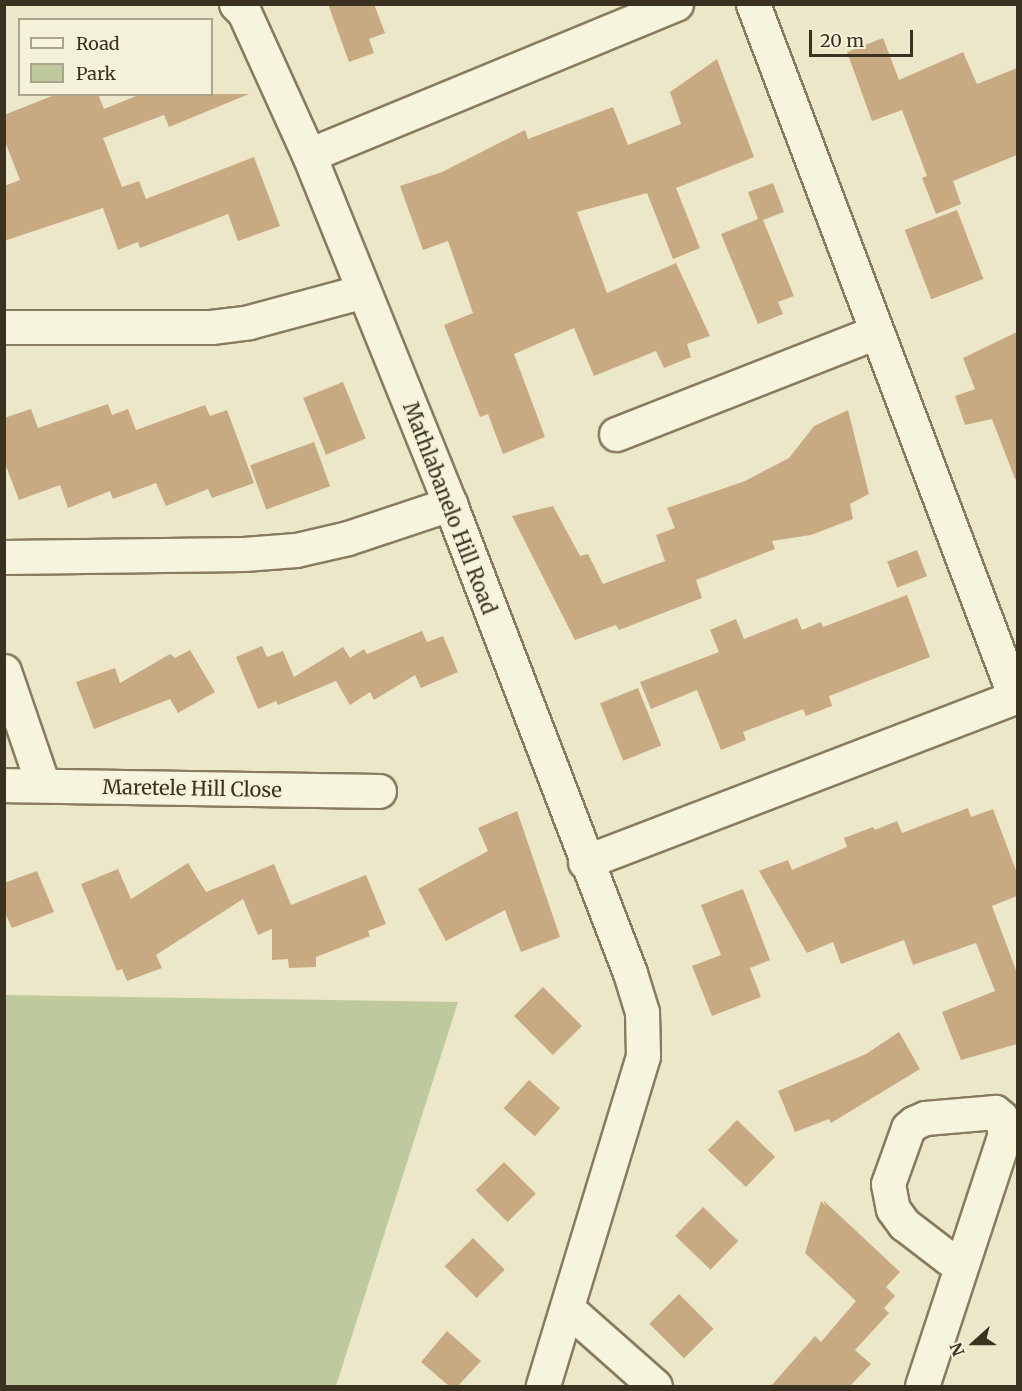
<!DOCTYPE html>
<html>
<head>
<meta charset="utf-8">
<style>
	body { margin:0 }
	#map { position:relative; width:1022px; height:1391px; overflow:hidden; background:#ede7ca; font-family:Merriweather,serif }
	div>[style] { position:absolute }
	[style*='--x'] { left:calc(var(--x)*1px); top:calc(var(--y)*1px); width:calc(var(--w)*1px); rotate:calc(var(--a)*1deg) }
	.green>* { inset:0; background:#beca9e }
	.building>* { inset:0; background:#c8aa82; transform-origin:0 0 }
	.roads { filter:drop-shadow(2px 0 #887b5f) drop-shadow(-2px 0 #887b5f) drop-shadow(0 2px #887b5f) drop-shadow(0 -2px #887b5f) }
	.street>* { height:33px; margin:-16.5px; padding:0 16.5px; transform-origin:16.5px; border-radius:16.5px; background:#f7f4dd }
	span { translate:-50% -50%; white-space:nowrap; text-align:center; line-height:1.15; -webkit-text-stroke:4.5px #f4f1d9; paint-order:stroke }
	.street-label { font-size:20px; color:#3a3121 }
	.frame { position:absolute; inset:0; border:6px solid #3a3121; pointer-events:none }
	.legend { position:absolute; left:18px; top:18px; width:195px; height:78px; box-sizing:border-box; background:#f4f1d9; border:2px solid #aaa48f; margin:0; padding:8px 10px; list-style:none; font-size:18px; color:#3a3121 }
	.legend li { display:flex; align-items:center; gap:12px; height:30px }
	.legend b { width:30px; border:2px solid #aaa48f }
	.north { position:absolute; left:944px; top:1313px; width:60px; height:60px; -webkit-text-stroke:4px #f4f1d9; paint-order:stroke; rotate:249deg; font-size:16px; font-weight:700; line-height:24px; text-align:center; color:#3a3121 }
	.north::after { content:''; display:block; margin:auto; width:21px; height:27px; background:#3a3121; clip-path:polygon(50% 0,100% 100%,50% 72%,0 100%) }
	.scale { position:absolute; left:809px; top:30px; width:104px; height:27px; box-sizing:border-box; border:3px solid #3a3121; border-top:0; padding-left:8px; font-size:18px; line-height:21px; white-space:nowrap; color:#3a3121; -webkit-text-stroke:4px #f4f1d9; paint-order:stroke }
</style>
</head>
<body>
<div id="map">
	<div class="green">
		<div style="clip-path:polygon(5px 995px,458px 1002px,336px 1386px,5px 1386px)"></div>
	</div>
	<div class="building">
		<div style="clip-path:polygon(328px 4px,374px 4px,385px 33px,369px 39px,374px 53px,349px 62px)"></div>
		<div style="clip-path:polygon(883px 38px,899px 80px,963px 52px,977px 84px,1017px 68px,1017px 155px,953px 181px,961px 204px,936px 214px,922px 178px,927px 176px,902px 110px,872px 121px,847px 52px)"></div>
		<div style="clip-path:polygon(717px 59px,754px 157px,676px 188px,700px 248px,673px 259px,647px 193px,577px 212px,607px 293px,676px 263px,710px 336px,687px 344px,691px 357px,664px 368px,656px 351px,594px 376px,574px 328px,514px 354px,545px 437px,503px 454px,488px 414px,480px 417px,444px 325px,473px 313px,448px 241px,423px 250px,400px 186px,442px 172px,525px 130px,528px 139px,613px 107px,628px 145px,681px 124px,670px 92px)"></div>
		<div style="clip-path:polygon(57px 94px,98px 94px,104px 109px,141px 94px,249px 94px,169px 127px,164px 115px,103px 138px,122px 187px,139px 181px,146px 199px,254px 157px,280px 226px,238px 241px,228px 214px,140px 248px,138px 242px,118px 250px,103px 208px,4px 241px,4px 186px,20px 180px,4px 139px,4px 115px)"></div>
		<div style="clip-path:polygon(773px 183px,784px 212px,763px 220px,794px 296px,778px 302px,783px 314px,758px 324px,721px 234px,758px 219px,748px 192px)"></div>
		<div style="left:957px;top:210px;width:74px;height:56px;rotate:69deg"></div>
		<div style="clip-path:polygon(1017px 332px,1017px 479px,1015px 479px,992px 419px,965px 425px,955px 396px,975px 389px,963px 358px)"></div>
		<div style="left:343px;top:382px;width:61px;height:43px;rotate:68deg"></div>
		<div style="clip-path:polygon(108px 404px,112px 415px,128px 409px,136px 430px,205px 405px,210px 416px,227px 410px,254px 483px,212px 498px,208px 489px,166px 506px,156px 483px,113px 499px,110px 491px,68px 508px,60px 485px,19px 500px,4px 461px,4px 418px,31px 409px,38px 428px)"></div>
		<div style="clip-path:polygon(848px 410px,869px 494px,850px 504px,853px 519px,811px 535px,772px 541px,775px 549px,696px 580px,702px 598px,619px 630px,616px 625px,575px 640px,512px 516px,553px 506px,580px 556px,588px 554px,603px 584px,665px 561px,656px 535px,675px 528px,667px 508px,745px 481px,789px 458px,814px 426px)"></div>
		<div style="left:314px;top:442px;width:47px;height:68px;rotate:70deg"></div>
		<div style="left:917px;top:550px;width:28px;height:32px;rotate:69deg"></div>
		<div style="clip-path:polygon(907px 595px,930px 657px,829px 696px,832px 706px,806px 716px,803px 709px,743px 732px,746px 740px,721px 750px,697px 690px,651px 709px,640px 682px,719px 652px,710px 630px,736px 619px,744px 639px,797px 618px,802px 630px,821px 622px,823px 627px)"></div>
		<div style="clip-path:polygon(422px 631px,427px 642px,443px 636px,458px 672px,421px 688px,415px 675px,374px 700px,370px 692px,350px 705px,336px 681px,278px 705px,276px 701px,258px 709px,236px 657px,262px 646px,267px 657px,283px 651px,294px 677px,343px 647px,350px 658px,364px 649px,367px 654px)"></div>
		<div style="clip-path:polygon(190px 650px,215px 692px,178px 713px,170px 699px,94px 729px,76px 682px,115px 668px,120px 683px,170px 654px,175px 658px)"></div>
		<div style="left:638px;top:688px;width:62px;height:41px;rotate:68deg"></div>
		<div style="clip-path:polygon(968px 808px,971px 817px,993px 809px,1017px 873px,1017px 896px,992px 906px,1017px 973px,1017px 1044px,961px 1060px,942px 1012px,995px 991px,976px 943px,913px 965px,904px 940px,841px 964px,833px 942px,807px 953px,759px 871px,788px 860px,792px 870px,847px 847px,844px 838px,873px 827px,875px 830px,897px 821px,902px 833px)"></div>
		<div style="clip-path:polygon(517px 811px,560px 937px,521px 952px,505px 910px,446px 941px,418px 889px,488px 851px,478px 828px)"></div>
		<div style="clip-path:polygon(188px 863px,206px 892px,274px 864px,291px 905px,366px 875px,386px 924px,368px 931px,370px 936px,316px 957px,316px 967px,289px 968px,288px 959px,272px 960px,272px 929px,258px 935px,243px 899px,156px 955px,162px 968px,127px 981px,122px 969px,117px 971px,81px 884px,118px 869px,131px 899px)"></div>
		<div style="clip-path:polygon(37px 871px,54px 912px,12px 928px,4px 911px,4px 883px)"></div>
		<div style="clip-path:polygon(743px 889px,770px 960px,750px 968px,761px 997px,712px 1016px,692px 966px,721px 955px,701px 905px)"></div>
		<div style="left:543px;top:987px;width:55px;height:41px;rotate:45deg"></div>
		<div style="clip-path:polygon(899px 1032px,920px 1069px,831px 1123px,829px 1119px,795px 1132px,778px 1091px,866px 1054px)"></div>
		<div style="left:529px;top:1080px;width:42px;height:38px;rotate:42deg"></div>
		<div style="left:737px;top:1120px;width:53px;height:42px;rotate:44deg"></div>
		<div style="left:504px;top:1162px;width:45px;height:40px;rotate:45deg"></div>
		<div style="clip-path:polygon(823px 1200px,900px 1272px,886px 1287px,895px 1296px,884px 1308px,889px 1313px,855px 1350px,871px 1364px,850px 1386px,771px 1386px,815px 1336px,821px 1342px,856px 1301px,805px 1253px,821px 1201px,826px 1206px)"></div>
		<div style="left:703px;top:1207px;width:49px;height:40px;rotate:44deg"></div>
		<div style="left:473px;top:1238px;width:45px;height:40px;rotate:45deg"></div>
		<div style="left:679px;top:1294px;width:49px;height:42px;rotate:45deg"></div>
		<div style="clip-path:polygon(447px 1331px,481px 1361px,458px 1386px,449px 1386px,421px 1362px)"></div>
	</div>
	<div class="roads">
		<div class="street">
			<div style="--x:236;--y:4;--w:11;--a:45"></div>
			<div style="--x:244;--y:12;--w:157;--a:65.6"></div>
			<div style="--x:309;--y:155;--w:376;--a:68"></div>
			<div style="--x:450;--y:504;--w:502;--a:69"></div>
			<div style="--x:630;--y:973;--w:41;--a:72.9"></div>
			<div style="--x:642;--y:1012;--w:44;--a:88.7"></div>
			<div style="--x:643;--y:1056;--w:345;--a:106.9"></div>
			<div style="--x:753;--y:4;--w:741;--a:69.29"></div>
			<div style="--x:309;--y:155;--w:397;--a:-22.4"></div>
			<div style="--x:4;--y:327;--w:207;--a:0"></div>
			<div style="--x:211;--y:327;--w:38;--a:-7"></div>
			<div style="--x:249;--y:322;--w:119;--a:-15.1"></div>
			<div style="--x:616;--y:434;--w:279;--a:-21.4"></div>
			<div style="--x:4;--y:557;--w:240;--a:-0.7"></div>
			<div style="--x:244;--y:554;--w:52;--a:-4.4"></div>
			<div style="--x:296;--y:550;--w:53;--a:-13"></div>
			<div style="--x:348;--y:538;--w:108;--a:-18.4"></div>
			<div style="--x:4;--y:671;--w:120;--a:71.1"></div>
			<div style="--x:4;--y:785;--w:375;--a:0.9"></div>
			<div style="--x:585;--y:862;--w:464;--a:-21"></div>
			<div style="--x:568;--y:1309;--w:116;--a:41.5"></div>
			<div style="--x:922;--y:1386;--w:265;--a:-71.8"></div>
			<div style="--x:1005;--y:1134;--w:17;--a:-103"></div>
			<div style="--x:1001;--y:1117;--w:8;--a:-140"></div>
			<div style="--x:995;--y:1112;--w:70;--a:175.1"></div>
			<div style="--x:925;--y:1118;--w:12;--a:156"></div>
			<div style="--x:914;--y:1123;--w:8;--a:140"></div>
			<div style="--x:908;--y:1128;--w:59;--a:109.7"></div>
			<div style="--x:888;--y:1184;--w:25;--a:79"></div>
			<div style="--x:893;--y:1209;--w:19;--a:54"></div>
			<div style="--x:904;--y:1224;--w:71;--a:37.5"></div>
		</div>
	</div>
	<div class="street-label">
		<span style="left:450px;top:508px;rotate:69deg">Mathlabanelo Hill Road</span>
		<span style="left:192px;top:788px;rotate:1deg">Maretele Hill Close</span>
	</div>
	<div class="frame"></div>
	<ul class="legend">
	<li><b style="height:8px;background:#f7f4dd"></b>Road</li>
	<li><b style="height:16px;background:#beca9e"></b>Park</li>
	</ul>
	<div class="north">N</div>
	<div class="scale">20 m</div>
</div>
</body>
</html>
